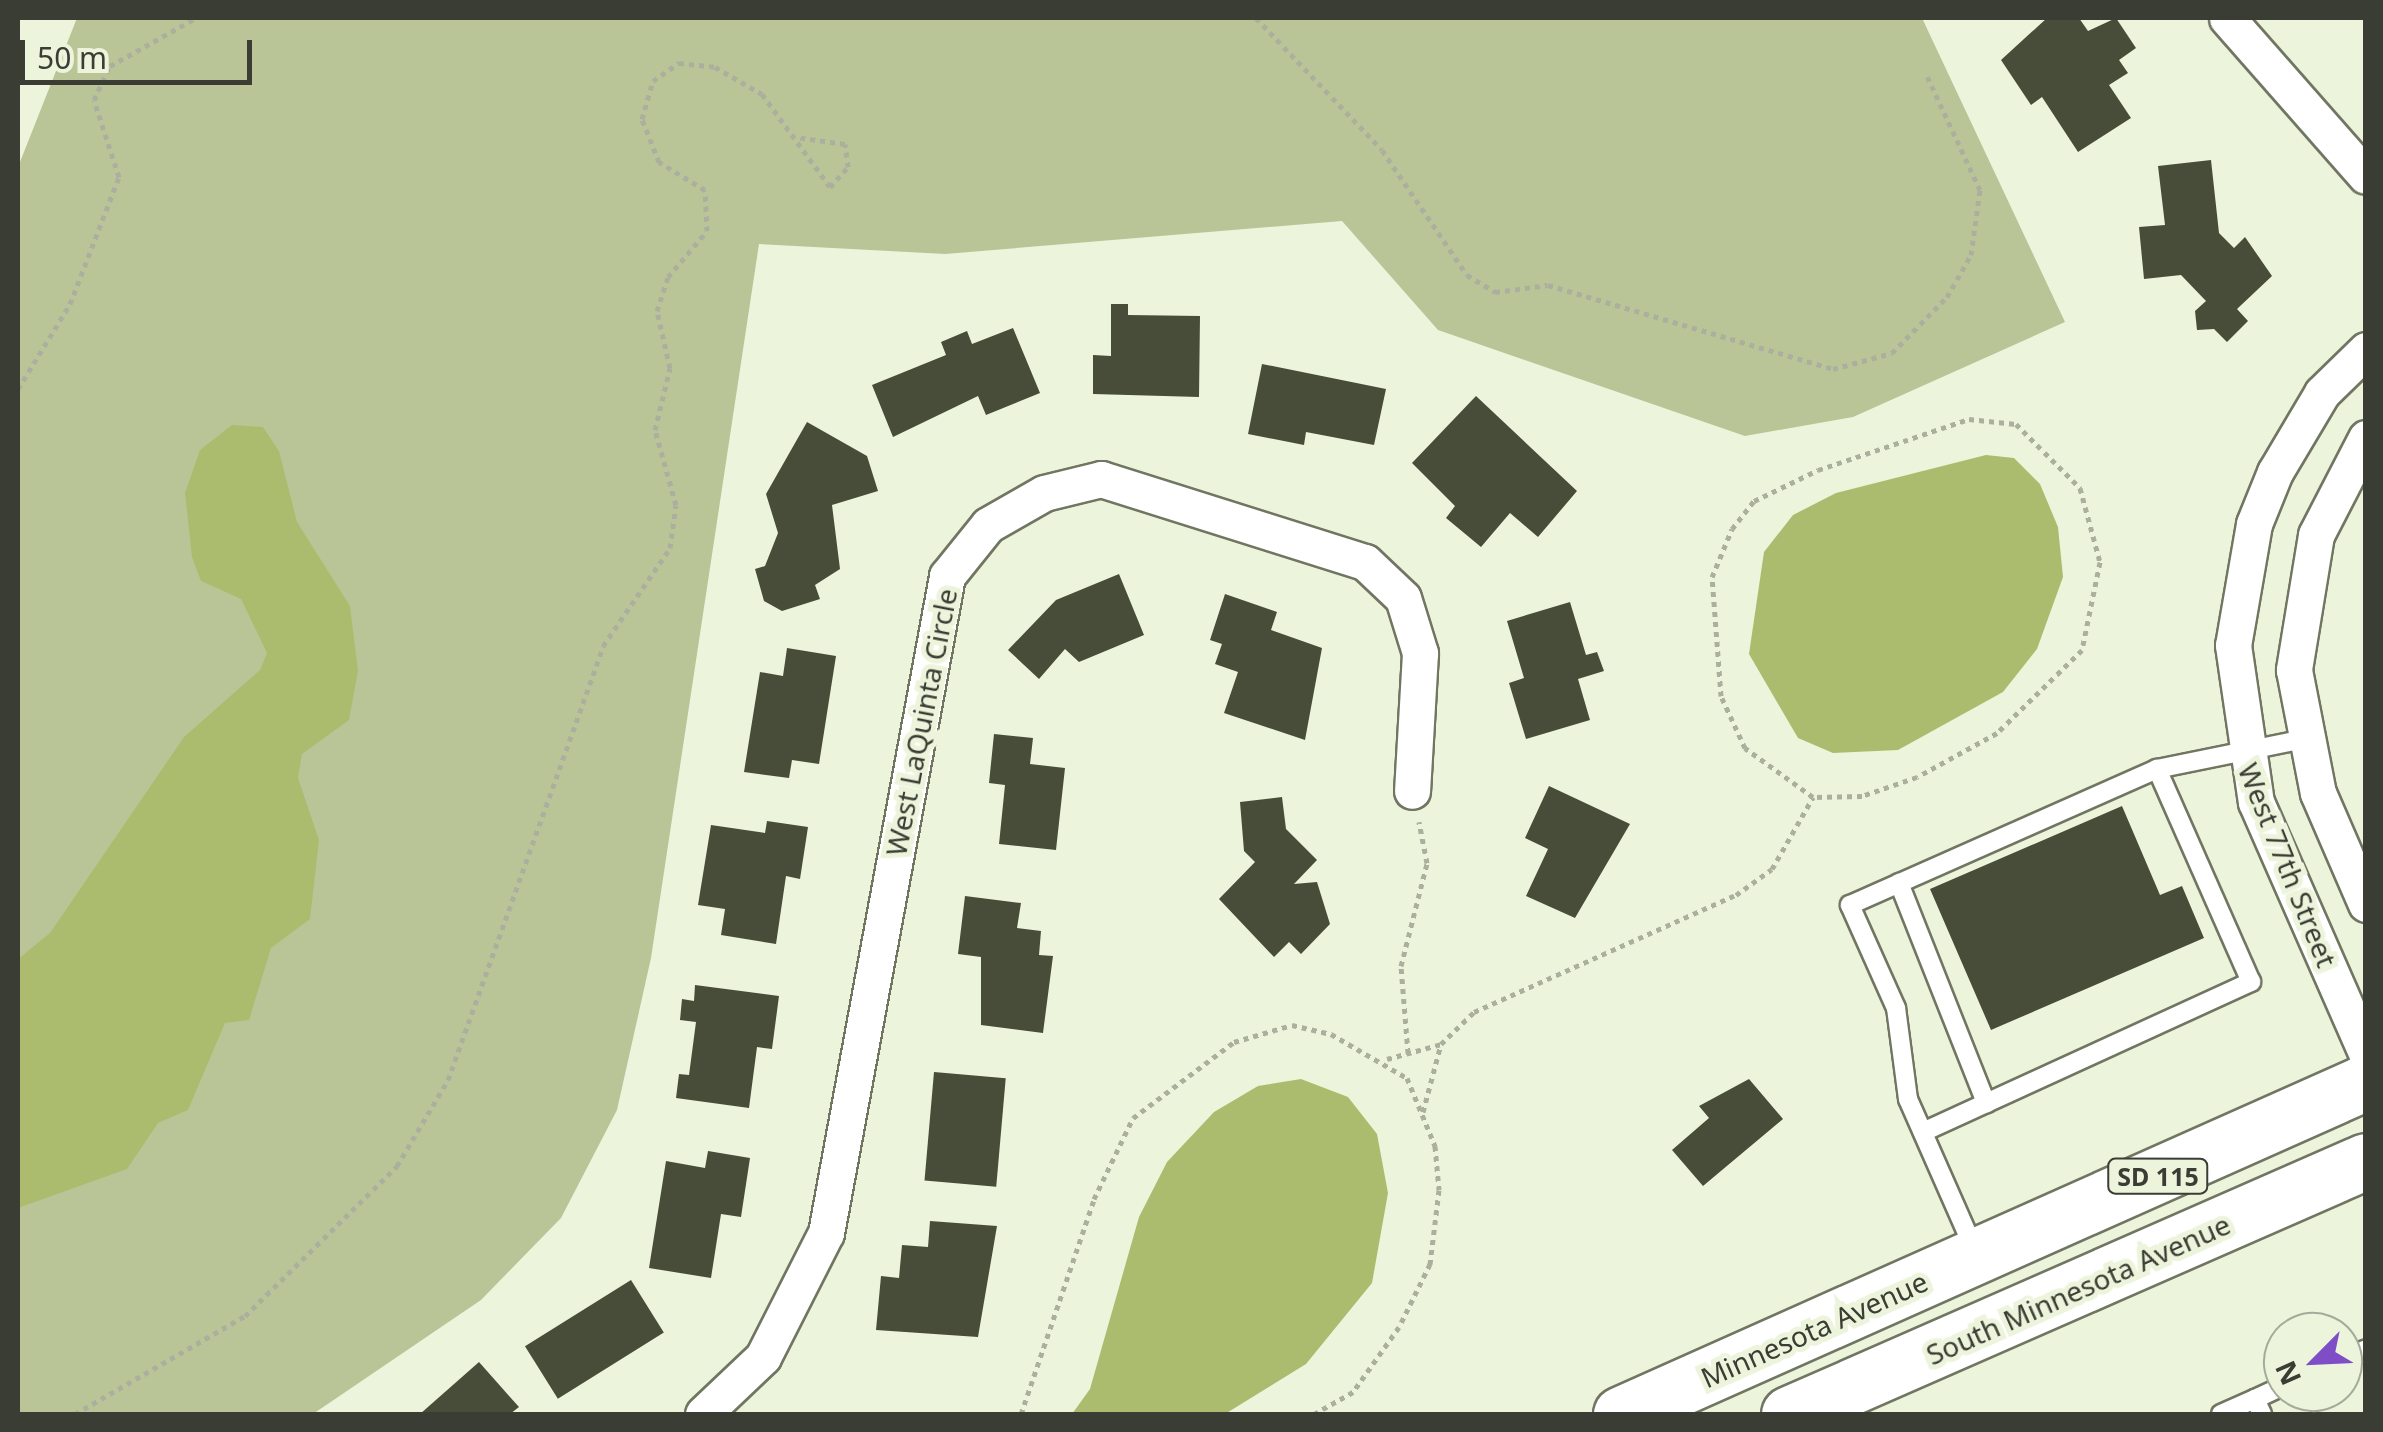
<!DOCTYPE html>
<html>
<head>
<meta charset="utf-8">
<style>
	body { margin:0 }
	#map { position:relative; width:2383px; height:1432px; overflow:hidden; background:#edf4dc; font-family:"Noto Sans",sans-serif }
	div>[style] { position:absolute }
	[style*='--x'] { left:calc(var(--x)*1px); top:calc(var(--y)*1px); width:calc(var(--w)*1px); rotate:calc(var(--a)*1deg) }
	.green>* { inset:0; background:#bac597 }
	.water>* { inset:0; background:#acbc6e }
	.building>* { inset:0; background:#484d39; transform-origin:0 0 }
	.path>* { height:5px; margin-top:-2.5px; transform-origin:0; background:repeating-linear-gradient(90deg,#abb09e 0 5px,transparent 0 10px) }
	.roads { filter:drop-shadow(2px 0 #707661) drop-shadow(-2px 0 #707661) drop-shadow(0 2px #707661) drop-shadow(0 -2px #707661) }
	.lane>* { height:18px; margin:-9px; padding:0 9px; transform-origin:9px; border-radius:9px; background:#fff }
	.street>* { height:35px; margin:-17.5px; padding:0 17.5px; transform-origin:17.5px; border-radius:17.5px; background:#fff }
	.primary>* { height:55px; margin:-27.5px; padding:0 27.5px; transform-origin:27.5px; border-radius:27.5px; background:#fff }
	span { translate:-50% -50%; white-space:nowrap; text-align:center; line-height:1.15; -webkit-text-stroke:10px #edf4dc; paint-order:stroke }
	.shield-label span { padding:2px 8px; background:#edf4dc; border:2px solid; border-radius:8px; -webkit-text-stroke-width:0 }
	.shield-label { font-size:25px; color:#3a3d34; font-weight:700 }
	.street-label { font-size:28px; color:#3a3d34 }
	.frame { position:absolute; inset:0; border:20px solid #3a3d34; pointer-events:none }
	.north { position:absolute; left:2263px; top:1312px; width:100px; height:100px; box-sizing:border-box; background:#edf4dc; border:2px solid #a5ab99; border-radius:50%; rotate:246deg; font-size:28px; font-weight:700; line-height:40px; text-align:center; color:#3a3d34 }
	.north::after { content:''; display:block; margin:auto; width:35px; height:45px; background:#7f4ec7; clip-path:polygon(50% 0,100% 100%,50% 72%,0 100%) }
	.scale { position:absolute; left:20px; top:40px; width:232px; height:45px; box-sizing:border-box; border:5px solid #3a3d34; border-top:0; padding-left:12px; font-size:30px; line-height:35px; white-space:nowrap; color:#3a3d34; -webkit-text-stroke:8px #edf4dc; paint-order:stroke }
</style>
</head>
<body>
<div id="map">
	<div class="green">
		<div style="clip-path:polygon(77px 18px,1922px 18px,2065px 322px,1853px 417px,1745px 436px,1438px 330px,1342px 221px,945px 254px,759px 244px,651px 958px,617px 1110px,561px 1218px,481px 1300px,313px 1414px,18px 1414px,18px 167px)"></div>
	</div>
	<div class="water">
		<div style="clip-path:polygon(232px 425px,263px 427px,279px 451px,297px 522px,350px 606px,358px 671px,349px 720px,302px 754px,298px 778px,319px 840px,310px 919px,271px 948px,249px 1020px,225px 1023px,188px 1110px,158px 1123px,127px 1169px,18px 1208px,18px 959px,50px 933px,184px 737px,260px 670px,267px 653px,241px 599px,201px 581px,192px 557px,185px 493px,200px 450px)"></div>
		<div style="clip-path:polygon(1986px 455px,2014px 458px,2040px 484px,2058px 527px,2063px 577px,2037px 649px,2003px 692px,1898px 750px,1833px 753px,1798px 738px,1749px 654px,1764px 552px,1793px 515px,1836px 493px)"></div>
		<div style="clip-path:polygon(1301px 1079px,1348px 1097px,1377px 1134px,1388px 1193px,1372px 1283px,1306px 1364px,1225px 1414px,1072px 1414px,1090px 1389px,1139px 1217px,1167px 1162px,1214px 1112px,1258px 1086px)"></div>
	</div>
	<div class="building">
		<div style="clip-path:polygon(2047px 18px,2079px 18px,2088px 31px,2116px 18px,2136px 48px,2119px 60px,2128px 73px,2109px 85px,2131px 118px,2078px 152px,2042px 97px,2031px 105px,2001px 60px)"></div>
		<div style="clip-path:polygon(2211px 160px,2219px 233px,2234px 248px,2245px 237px,2272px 276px,2237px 309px,2248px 321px,2227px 342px,2214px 329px,2197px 330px,2195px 311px,2206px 301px,2181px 275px,2144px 279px,2139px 227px,2165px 225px,2158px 166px)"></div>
		<div style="clip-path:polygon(1111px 304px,1128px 304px,1128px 315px,1200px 316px,1199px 397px,1093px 394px,1093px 355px,1111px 356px)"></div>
		<div style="clip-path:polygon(1013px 328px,1040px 393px,986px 415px,978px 396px,893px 437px,872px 385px,946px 355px,941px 342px,967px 331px,972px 344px)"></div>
		<div style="clip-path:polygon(1262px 364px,1386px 389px,1374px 445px,1306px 432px,1304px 445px,1248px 434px)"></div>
		<div style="clip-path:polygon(1476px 396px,1577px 491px,1538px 537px,1510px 513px,1481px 547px,1446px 518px,1455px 506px,1412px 463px)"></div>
		<div style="clip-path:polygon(807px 422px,867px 456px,878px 491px,832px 505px,840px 569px,815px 585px,820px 599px,782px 611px,764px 601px,755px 569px,765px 566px,778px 533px,766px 494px)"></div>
		<div style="clip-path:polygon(1119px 574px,1144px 635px,1079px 662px,1065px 649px,1039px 679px,1008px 650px,1056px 600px)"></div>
		<div style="clip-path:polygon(1225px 594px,1277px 612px,1271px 630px,1322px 648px,1305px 740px,1224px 713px,1238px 672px,1215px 664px,1222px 644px,1210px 640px)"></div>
		<div style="clip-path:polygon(1570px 602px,1586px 655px,1597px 652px,1604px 671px,1578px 679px,1590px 720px,1526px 739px,1509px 683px,1524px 678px,1507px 621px)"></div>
		<div style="clip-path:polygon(787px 648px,836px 656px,819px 764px,792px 760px,789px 778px,744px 772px,760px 672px,783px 676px)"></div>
		<div style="clip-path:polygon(994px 734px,1033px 738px,1030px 764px,1065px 768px,1056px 850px,999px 844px,1005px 785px,989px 783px)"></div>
		<div style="clip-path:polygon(1549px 786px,1630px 824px,1575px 918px,1526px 896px,1548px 849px,1525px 838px)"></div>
		<div style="clip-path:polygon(1282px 797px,1286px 829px,1317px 860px,1294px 884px,1317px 882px,1330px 924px,1301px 954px,1289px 942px,1274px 957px,1219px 899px,1255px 862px,1244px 851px,1240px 802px)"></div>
		<div style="clip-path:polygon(2122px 806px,2160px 895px,2182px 886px,2204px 938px,1991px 1030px,1930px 889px)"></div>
		<div style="clip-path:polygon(767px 821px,808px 827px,800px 879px,786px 876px,776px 944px,721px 935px,725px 909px,698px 905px,711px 825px,765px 833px)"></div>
		<div style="clip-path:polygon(965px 896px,1021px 903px,1017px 928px,1041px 931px,1039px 955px,1053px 956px,1043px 1033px,981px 1025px,981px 957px,958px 954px)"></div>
		<div style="clip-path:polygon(695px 985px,779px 996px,772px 1049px,757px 1047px,749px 1108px,676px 1098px,679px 1074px,689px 1075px,696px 1022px,680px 1020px,682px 999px,694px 1001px)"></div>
		<div style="left:934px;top:1072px;width:72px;height:109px;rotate:5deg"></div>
		<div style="clip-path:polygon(1749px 1079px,1783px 1119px,1703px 1186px,1672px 1150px,1709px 1118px,1699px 1106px)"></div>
		<div style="clip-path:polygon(708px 1151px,750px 1158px,741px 1217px,721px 1214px,711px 1278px,649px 1268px,666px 1161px,705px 1168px)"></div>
		<div style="clip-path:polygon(930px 1221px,997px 1226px,978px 1337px,876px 1330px,881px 1276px,899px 1278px,902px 1245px,928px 1247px)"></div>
		<div style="left:631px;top:1280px;width:62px;height:125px;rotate:58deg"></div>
		<div style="clip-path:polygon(479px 1362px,519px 1407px,510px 1414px,420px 1414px)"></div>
	</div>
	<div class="path">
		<div style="--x:1256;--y:18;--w:182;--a:46.3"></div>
		<div style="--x:1382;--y:150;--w:151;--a:55.8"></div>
		<div style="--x:1467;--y:275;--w:33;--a:31"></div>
		<div style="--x:1495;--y:292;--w:53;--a:-7.5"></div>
		<div style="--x:1548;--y:285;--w:297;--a:16.4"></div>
		<div style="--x:1833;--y:369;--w:61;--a:-15.2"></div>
		<div style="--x:1892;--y:353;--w:78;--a:-45.5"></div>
		<div style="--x:1947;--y:297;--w:48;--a:-60.3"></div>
		<div style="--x:1971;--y:255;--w:66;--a:-82.1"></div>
		<div style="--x:1980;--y:190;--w:126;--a:-114.9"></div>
		<div style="--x:18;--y:389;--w:100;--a:-58.5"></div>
		<div style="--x:70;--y:304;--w:136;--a:-68.9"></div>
		<div style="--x:119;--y:177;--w:81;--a:-108"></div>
		<div style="--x:94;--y:100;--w:38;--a:-65"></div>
		<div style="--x:110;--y:66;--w:98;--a:-29.2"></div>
		<div style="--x:1969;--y:419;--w:47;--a:6.1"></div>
		<div style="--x:2016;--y:424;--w:91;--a:45"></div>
		<div style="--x:2080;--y:488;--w:77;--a:74.9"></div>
		<div style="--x:2100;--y:562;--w:90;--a:101.6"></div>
		<div style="--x:2082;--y:650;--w:119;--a:135.7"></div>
		<div style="--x:1997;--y:733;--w:91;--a:151.2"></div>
		<div style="--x:1917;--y:777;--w:58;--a:160.9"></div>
		<div style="--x:1862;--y:796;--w:49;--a:178.8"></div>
		<div style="--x:1813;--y:797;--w:84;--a:-144.2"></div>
		<div style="--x:1745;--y:748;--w:57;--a:-114.8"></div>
		<div style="--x:1721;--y:696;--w:119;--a:-94.3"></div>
		<div style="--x:1712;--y:577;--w:52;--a:-67.4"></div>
		<div style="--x:1732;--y:529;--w:36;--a:-52"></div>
		<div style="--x:1754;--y:501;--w:71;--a:-25.8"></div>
		<div style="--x:1818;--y:470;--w:159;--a:-18.7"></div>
		<div style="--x:1408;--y:1053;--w:87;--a:-94.6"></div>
		<div style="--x:1401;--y:966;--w:106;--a:-75.8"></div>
		<div style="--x:1427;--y:863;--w:42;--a:-101"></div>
		<div style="--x:1387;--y:1059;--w:56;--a:-15.5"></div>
		<div style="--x:1423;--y:1112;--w:70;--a:-75.2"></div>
		<div style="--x:1441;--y:1044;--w:46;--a:-44.1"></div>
		<div style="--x:1474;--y:1012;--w:287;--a:-24.1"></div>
		<div style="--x:1736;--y:895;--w:44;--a:-35.8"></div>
		<div style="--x:1772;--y:869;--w:83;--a:-60.3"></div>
		<div style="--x:75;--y:1414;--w:196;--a:-30"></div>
		<div style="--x:245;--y:1316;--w:214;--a:-44.6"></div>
		<div style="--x:397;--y:1166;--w:100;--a:-59.3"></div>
		<div style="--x:448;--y:1080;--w:461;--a:-70.3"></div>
		<div style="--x:603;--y:646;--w:119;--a:-55.6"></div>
		<div style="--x:670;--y:548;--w:43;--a:-82.1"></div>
		<div style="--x:676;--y:505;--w:78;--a:-105.6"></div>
		<div style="--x:655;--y:430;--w:64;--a:-76.4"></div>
		<div style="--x:670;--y:368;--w:58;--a:-102.8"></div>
		<div style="--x:657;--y:311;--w:36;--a:-72"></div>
		<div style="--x:668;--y:277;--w:60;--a:-49.7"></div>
		<div style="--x:707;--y:231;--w:41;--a:-92.8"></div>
		<div style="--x:705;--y:190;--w:54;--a:-148.7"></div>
		<div style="--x:659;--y:162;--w:46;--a:-111.6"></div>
		<div style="--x:642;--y:119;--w:40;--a:-74"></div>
		<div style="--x:653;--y:81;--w:32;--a:-35"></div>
		<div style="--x:679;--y:63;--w:36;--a:6"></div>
		<div style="--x:715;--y:67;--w:54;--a:29.9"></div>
		<div style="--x:762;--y:94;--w:115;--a:53.8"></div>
		<div style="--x:830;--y:187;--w:27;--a:-48"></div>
		<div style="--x:848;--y:167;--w:23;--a:-97"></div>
		<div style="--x:845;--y:144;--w:50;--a:-172"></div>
		<div style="--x:1021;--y:1414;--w:227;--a:-71.2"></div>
		<div style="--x:1094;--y:1199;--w:90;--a:-64.3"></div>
		<div style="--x:1133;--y:1118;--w:126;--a:-37"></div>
		<div style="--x:1234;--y:1042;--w:60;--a:-16.3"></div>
		<div style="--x:1292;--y:1025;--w:40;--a:13"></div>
		<div style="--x:1331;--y:1034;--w:88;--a:30.1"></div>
		<div style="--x:1407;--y:1078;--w:74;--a:67.6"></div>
		<div style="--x:1435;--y:1146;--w:44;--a:84.8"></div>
		<div style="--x:1439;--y:1190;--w:75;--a:96.9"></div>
		<div style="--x:1430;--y:1264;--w:70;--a:116.2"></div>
		<div style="--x:1399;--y:1327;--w:80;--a:125.3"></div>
		<div style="--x:1353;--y:1392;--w:45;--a:150.6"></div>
	</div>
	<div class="roads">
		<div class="lane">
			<div style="--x:1899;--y:883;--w:237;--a:68.4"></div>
			<div style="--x:1923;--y:1132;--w:361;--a:-24.6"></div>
			<div style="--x:2251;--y:982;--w:233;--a:-113.8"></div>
			<div style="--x:1975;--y:1251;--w:166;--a:-113.8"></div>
			<div style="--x:1908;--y:1099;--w:92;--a:-97.5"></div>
			<div style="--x:1896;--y:1008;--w:113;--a:-114.1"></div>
			<div style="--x:1850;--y:905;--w:336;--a:-23.9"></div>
			<div style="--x:2157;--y:769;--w:150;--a:-11.5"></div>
			<div style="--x:2343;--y:1359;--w:25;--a:-23"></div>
			<div style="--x:2255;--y:1399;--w:31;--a:-25"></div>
			<div style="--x:2221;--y:1414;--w:37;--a:-24"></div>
			<div style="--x:2255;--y:1399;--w:17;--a:65"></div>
		</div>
		<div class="street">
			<div style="--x:2227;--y:18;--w:210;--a:48.7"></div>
			<div style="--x:2366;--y:350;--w:62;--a:135.7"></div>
			<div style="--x:2322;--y:393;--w:92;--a:120.7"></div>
			<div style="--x:2275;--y:472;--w:56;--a:112"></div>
			<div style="--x:2254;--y:524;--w:123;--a:99.8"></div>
			<div style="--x:2233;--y:645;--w:159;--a:81.7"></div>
			<div style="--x:2256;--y:802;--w:273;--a:66.3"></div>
			<div style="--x:2366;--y:438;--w:109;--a:117.3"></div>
			<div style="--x:2316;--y:535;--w:137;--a:99.3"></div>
			<div style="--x:2294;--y:670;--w:125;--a:79"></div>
			<div style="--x:2318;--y:793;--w:121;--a:66.6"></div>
			<div style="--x:703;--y:1414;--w:83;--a:-43.5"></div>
			<div style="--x:763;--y:1357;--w:139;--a:-63.1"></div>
			<div style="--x:826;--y:1233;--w:668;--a:-79.56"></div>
			<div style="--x:947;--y:576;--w:65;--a:-51.2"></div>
			<div style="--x:988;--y:525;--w:64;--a:-29.7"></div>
			<div style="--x:1044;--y:493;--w:59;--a:-13.8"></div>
			<div style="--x:1101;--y:479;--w:277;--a:17.5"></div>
			<div style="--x:1365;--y:562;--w:52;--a:43.5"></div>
			<div style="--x:1403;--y:598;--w:58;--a:72.8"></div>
			<div style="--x:1420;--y:653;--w:138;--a:93.3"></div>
		</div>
		<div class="primary">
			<div style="--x:1621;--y:1414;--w:816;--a:-24.02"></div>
			<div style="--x:1789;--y:1414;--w:630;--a:-23.68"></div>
		</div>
	</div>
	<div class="shield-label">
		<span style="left:2158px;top:1176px">SD 115</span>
	</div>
	<div class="street-label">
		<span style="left:921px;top:722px;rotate:-79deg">West LaQuinta Circle</span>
		<span style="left:2288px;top:865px;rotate:68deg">West 77th Street</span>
		<span style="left:2078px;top:1289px;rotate:-24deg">South Minnesota Avenue</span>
		<span style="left:1814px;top:1329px;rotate:-24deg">Minnesota Avenue</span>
	</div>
	<div class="frame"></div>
	<div class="north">N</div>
	<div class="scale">50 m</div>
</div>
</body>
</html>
